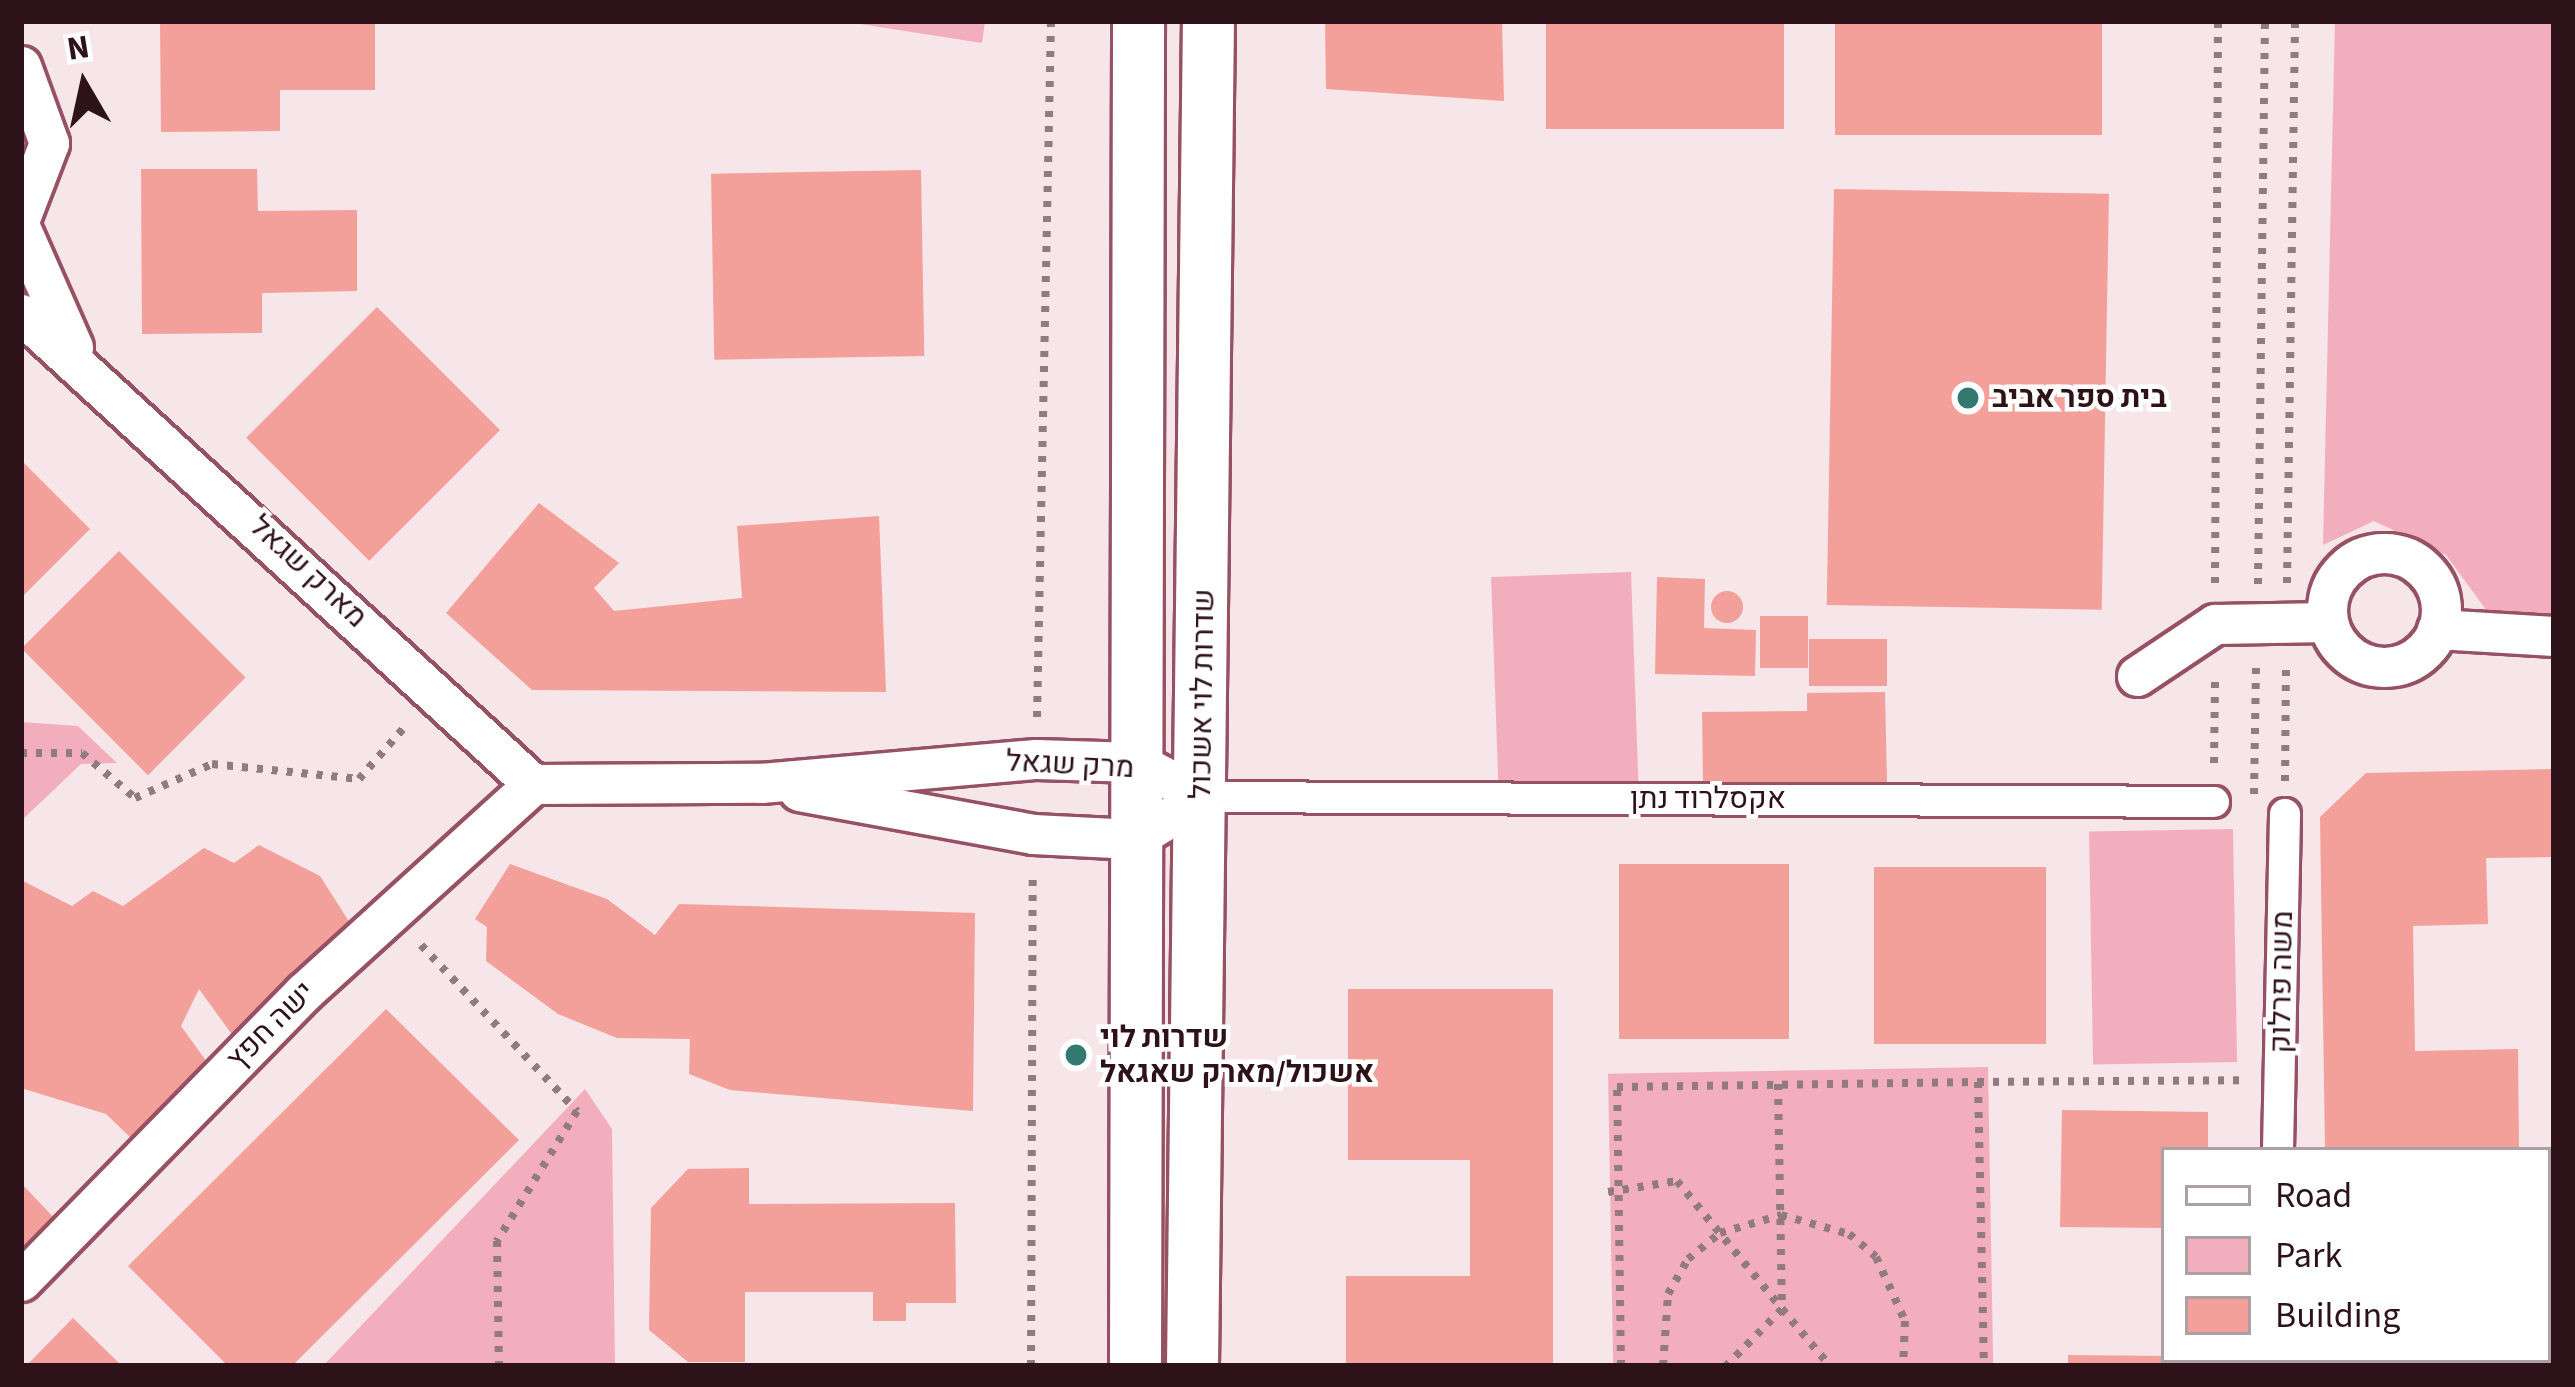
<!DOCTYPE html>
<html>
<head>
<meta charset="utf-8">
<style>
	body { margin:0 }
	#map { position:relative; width:2575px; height:1387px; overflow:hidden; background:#f6e5e9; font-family:"Source Sans 3",Heebo,sans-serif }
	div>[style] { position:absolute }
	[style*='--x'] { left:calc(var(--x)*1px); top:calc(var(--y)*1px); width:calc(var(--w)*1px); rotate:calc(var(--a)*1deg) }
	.green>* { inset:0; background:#f3aebe; transform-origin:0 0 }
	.building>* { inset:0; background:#f39f9a; transform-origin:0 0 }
	.round { border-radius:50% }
	.path>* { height:8px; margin-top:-4px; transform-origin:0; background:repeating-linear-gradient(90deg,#917b81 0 6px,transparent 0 15px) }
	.roads { filter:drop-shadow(3px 0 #965163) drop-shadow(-3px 0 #965163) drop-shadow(0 3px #965163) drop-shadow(0 -3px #965163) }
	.pedestrian>* { height:30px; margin:-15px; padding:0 15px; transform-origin:15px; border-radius:15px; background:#fff }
	.minor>* { height:39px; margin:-19.5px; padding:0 19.5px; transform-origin:19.5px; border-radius:19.5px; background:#fff }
	.minor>.ring { margin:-19.5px; padding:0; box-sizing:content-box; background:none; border:39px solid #fff; border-radius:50% }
	.tertiary>* { height:51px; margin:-25.5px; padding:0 25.5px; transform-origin:25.5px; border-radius:25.5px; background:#fff }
	.dots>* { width:33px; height:33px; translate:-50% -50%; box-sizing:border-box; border:6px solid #fff; border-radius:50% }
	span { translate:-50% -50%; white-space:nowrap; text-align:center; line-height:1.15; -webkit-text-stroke:9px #fff; paint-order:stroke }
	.poi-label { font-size:30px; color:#2e121a; font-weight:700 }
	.left { translate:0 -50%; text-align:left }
	.street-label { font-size:30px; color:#2e121a }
	.frame { position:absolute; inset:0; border:24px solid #2e121a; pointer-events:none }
	.legend { position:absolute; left:2161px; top:1147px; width:390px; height:216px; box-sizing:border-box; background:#fff; border:3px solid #aba0a3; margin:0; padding:15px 21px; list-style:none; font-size:36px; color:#2e121a }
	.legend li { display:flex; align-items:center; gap:24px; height:60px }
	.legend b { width:60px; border:3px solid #aba0a3 }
	.north { position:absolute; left:24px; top:24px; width:120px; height:120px; -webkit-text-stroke:9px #fff; paint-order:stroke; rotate:351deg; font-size:33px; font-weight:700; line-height:48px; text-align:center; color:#2e121a }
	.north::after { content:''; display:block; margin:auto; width:42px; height:54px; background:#2e121a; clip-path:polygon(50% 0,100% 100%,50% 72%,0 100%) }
</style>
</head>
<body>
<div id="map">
	<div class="green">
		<div style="clip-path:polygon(841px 21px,985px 21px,982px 43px)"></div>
		<div style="clip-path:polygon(2335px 21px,2554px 21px,2554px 619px,2492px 618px,2446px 555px,2374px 521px,2323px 545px)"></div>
		<div style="left:1631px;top:572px;width:210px;height:140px;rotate:88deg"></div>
		<div style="clip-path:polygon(21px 722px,78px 726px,117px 763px,81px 764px,21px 821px)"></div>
		<div style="left:2233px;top:829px;width:233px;height:144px;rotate:89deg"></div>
		<div style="left:1988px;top:1067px;width:299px;height:380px;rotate:89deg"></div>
		<div style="clip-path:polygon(585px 1089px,612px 1129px,615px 1366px,323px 1366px)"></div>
	</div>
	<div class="building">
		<div style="clip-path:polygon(160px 21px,375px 21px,375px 90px,280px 90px,280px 131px,161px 132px)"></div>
		<div style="clip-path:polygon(1325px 21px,1502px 21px,1504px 101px,1326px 89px)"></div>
		<div style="left:1546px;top:21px;width:238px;height:108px"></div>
		<div style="left:1835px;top:21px;width:267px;height:114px"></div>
		<div style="clip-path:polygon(141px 169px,257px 169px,258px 211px,357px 210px,357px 291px,262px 293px,262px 333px,142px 334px)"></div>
		<div style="left:921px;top:170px;width:186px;height:210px;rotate:89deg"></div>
		<div style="left:1834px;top:189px;width:275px;height:416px;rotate:1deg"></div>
		<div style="left:377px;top:307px;width:174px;height:185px;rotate:45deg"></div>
		<div style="clip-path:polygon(21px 460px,90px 529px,21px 598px)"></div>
		<div style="clip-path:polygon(539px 503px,619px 563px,594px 588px,614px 611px,742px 598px,737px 526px,879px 516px,886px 692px,532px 690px,446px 613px)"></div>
		<div style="left:119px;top:551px;width:179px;height:138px;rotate:45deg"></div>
		<div style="clip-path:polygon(1657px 577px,1705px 579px,1704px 628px,1756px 630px,1755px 676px,1655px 674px)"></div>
		<div class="round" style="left:1711px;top:591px;width:32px;height:32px"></div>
		<div style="left:1760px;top:616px;width:48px;height:52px"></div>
		<div style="left:1809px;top:639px;width:78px;height:47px"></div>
		<div style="clip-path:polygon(1885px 692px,1887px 783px,1703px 784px,1702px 712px,1807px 711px,1807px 693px)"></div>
		<div style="clip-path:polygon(2554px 769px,2554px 857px,2486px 858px,2488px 924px,2413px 926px,2415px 1051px,2518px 1049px,2519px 1150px,2325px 1150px,2320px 817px,2366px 773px)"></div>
		<div style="clip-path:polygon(259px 845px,320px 876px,355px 931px,233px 1036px,199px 989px,181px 1026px,209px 1065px,134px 1141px,106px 1114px,21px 1088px,21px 880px,72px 906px,93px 891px,123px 906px,204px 848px,234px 863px)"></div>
		<div style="clip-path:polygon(510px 864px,607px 899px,655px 935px,679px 904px,975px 913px,973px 1111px,730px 1090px,689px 1074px,690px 1039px,617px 1038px,558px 1014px,486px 961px,487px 927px,475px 919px)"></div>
		<div style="left:1619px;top:864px;width:170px;height:175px"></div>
		<div style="left:1874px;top:867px;width:172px;height:177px"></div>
		<div style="clip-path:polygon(1348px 989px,1553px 989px,1553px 1366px,1346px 1366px,1346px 1276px,1470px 1276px,1470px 1160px,1348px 1160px)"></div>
		<div style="clip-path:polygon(386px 1009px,519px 1140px,292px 1366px,228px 1366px,128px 1266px)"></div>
		<div style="clip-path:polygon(2062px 1110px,2208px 1112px,2208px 1150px,2164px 1150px,2164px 1228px,2060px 1227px)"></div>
		<div style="clip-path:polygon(749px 1168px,749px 1204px,955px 1203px,956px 1303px,906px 1303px,906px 1321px,873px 1321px,873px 1292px,745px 1292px,745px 1362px,688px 1362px,649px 1330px,651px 1208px,688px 1169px)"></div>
		<div style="clip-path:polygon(21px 1183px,57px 1221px,21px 1253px)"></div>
		<div style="clip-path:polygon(73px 1318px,122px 1366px,26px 1366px)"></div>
		<div style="clip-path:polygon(2068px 1355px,2164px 1356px,2195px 1366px,2068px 1366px)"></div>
		<div style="left:2324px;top:1360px;width:193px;height:6px"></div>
	</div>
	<div class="path">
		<div style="--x:2215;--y:583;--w:562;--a:-89.69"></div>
		<div style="--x:2287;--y:583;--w:562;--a:-89.18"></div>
		<div style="--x:2258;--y:584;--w:563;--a:-89.29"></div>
		<div style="--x:1037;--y:717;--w:696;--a:-88.85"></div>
		<div style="--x:21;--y:753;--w:61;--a:0"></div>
		<div style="--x:82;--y:753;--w:70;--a:40.3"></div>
		<div style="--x:135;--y:798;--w:84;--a:-23.8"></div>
		<div style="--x:212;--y:764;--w:148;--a:5.8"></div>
		<div style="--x:359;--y:779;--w:74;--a:-48.8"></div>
		<div style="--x:2214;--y:763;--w:87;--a:-89.3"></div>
		<div style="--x:2285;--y:781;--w:117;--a:-89.5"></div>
		<div style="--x:2254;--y:794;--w:129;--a:-89.1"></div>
		<div style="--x:421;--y:945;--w:228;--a:46.8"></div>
		<div style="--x:577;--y:1111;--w:153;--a:121.6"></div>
		<div style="--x:497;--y:1241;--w:125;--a:89.1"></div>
		<div style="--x:1978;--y:1082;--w:263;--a:-0.4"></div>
		<div style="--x:1778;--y:1084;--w:225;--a:89"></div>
		<div style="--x:1782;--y:1309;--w:75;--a:49.9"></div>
		<div style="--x:1608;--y:1192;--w:70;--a:-9.1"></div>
		<div style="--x:1677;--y:1181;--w:166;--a:50.6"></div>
		<div style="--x:1782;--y:1309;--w:80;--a:134.5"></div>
		<div style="--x:1031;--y:1366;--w:490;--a:-89.8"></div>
		<div style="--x:1621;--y:1366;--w:279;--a:-90.8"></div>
		<div style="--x:1617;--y:1087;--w:361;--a:-0.8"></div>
		<div style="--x:1978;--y:1082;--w:284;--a:88.8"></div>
		<div style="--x:1663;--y:1366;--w:72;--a:-86"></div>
		<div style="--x:1668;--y:1294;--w:40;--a:-60.3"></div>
		<div style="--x:1688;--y:1259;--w:41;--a:-39.1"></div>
		<div style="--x:1720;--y:1233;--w:64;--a:-16.4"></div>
		<div style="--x:1781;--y:1215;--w:71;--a:15.6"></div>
		<div style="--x:1849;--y:1234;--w:35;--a:40"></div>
		<div style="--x:1876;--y:1257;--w:70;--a:65.6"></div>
		<div style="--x:1905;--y:1321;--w:45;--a:92.5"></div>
	</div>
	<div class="roads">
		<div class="pedestrian">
			<div style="--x:1203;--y:797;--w:1011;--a:0.28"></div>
			<div style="--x:2278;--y:1150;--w:336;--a:-88.8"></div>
			<div style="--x:2274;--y:1366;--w:6;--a:-90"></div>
		</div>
		<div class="minor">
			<div style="--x:21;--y:66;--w:82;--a:70"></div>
			<div style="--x:49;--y:143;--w:78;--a:111"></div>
			<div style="--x:21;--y:229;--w:129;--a:66.2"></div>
			<div style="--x:21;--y:314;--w:695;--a:42.55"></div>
			<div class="ring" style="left:2327px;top:553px;width:75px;height:75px"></div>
			<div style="--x:2437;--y:629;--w:117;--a:3.4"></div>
			<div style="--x:2137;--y:676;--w:94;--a:-33.7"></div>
			<div style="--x:2215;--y:624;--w:113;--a:-1"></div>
			<div style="--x:533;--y:784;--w:228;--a:-0.3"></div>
			<div style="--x:761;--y:783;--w:276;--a:-5"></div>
			<div style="--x:1036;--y:759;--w:100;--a:1.7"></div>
			<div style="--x:1136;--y:762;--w:76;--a:27.6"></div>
			<div style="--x:799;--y:791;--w:238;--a:10.4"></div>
			<div style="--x:1033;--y:834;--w:101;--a:2.8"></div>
			<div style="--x:1134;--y:839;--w:81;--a:-31.3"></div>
			<div style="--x:21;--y:1281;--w:404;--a:-45.6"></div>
			<div style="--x:304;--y:992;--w:309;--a:-42.2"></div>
		</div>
		<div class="tertiary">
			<div style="--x:1135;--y:1366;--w:1345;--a:-89.87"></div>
			<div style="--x:1192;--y:1366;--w:1345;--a:-89.32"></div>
		</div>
	</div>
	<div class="dots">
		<div style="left:1968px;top:398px;background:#337970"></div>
		<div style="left:1076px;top:1055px;background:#337970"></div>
	</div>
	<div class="poi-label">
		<span class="left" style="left:1992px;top:398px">בית ספר אביב</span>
		<span class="left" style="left:1100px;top:1055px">שדרות לוי<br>אשכול/מארק שאגאל</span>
	</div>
	<div class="street-label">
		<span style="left:308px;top:572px;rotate:43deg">מארק שגאל</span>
		<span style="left:1203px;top:694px;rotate:-89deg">שדרות לוי אשכול</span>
		<span style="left:1070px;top:765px;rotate:3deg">מרק שגאל</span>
		<span style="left:1708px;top:799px">אקסלרוד נתן</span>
		<span style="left:2282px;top:982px;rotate:-89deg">משה פרלוק</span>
		<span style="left:271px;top:1026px;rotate:-45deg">ישה חפץ</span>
	</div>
	<div class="frame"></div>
	<ul class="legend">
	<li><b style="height:15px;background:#fff"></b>Road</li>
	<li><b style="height:33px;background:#f3aebe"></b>Park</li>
	<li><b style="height:33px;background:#f39f9a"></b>Building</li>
	</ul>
	<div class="north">N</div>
</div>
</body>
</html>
